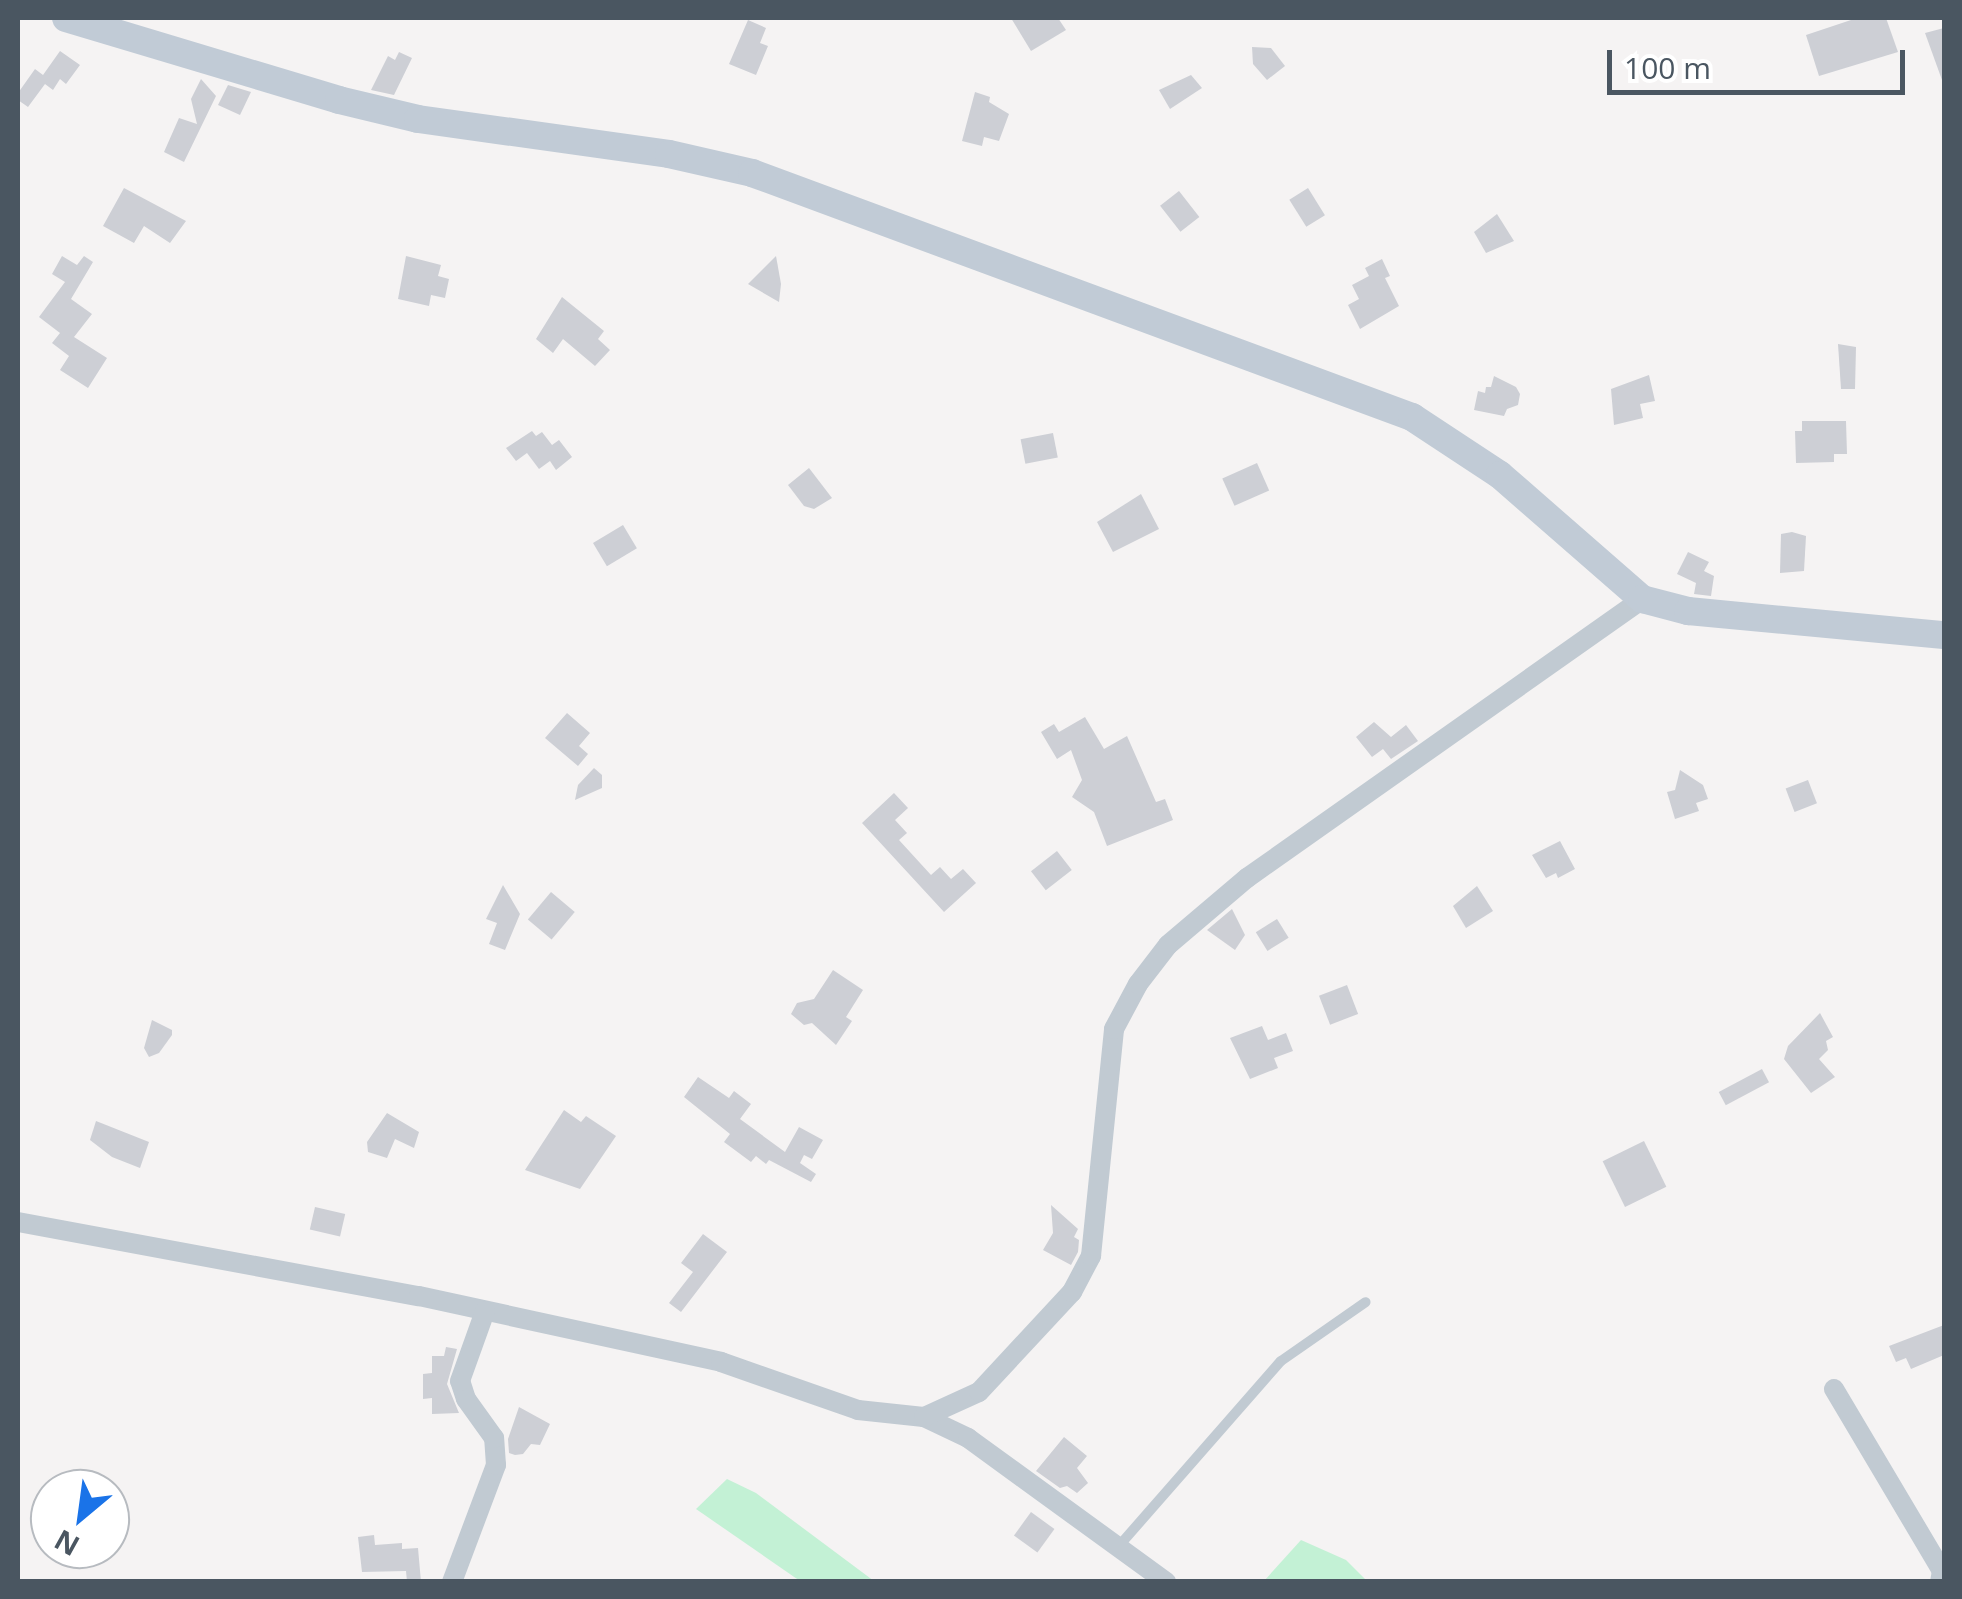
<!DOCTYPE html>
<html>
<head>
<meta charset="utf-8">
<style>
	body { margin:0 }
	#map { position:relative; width:1962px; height:1599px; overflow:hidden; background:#f5f3f3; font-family:"Open Sans",sans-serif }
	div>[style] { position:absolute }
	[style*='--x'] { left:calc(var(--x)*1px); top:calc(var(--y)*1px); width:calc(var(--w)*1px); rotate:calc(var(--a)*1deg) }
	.green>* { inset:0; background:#c3f1d5 }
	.building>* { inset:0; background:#cdcfd5; transform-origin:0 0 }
	.service>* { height:10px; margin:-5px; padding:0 5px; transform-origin:5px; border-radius:5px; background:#c1cad2 }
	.minor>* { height:20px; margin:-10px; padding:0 10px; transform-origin:10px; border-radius:10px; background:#c1cad2 }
	.secondary>* { height:28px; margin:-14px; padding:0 14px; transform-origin:14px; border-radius:14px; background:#c1cbd6 }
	span { translate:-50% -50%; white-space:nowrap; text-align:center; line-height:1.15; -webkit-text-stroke:8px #fff; paint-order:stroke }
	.frame { position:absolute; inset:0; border:20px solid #4a5661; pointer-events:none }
	.north { position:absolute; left:30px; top:1469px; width:100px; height:100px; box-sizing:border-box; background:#fff; border:2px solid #b7bbc0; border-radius:50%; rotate:209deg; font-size:28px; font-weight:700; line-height:40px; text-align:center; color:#4a5661 }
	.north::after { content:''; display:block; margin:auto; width:35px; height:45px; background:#1a73e8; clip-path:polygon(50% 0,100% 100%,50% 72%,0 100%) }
	.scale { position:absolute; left:1607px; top:50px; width:298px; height:45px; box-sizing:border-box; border:5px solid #4a5661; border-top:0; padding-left:12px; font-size:30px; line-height:35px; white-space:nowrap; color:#4a5661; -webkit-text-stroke:8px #fff; paint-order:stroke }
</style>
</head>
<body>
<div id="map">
	<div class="green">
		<div style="clip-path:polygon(727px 1479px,756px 1493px,874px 1581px,800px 1581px,696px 1509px)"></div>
		<div style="clip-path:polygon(1301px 1540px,1346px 1560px,1367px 1581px,1264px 1581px)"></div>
	</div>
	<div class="building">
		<div style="clip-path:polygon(1011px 18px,1058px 18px,1066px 30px,1031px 51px)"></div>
		<div style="clip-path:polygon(1857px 18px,1886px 18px,1898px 52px,1819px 76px,1806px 35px)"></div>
		<div style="clip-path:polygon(748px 20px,766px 28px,760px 43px,768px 46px,756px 75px,729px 64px)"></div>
		<div style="clip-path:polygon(1944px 28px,1944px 80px,1942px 80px,1925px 33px)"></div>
		<div style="clip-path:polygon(1252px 47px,1271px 48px,1285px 66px,1267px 80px,1253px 64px)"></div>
		<div style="clip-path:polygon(60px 51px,80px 65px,66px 84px,60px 79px,53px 90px,45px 84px,28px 107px,18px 100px,18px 93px,35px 69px,43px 75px)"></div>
		<div style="clip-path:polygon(399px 52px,412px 58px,394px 95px,371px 90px,388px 56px,395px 60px)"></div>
		<div style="clip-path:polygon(1191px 75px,1202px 88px,1170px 109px,1159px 90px)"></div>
		<div style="clip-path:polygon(201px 79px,216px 96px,184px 162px,164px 152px,179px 118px,197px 124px,191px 99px)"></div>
		<div style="clip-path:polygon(228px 85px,251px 92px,240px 115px,218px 105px)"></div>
		<div style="clip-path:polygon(975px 92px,990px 97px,989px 102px,1009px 114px,999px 141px,984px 137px,982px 146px,962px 141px)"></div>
		<div style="clip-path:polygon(124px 188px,186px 221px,170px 243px,144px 226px,134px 243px,103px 226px)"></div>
		<div style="left:1308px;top:188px;width:32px;height:22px;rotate:58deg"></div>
		<div style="left:1179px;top:191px;width:33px;height:24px;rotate:52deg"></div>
		<div style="clip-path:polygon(1497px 214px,1514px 241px,1486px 253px,1474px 232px)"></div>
		<div style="clip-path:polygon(62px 256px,77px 265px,84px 256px,93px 262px,71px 299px,92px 314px,74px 337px,107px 358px,88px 388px,60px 370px,69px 356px,52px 343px,60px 333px,39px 317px,65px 282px,52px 274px)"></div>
		<div style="clip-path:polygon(406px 256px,441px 265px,438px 276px,449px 279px,445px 298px,431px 295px,429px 306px,398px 299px)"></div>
		<div style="clip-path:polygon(776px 256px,781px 284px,779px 302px,748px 284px)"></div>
		<div style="clip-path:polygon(1382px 259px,1390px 276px,1385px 278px,1399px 306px,1360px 329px,1348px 305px,1359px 299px,1352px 285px,1369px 276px,1365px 268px)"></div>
		<div style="clip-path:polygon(562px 297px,604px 331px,598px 339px,610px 350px,595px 366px,563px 339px,553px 353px,536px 339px)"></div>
		<div style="clip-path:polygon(1838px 344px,1856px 347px,1855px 389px,1841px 389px)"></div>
		<div style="clip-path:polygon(1649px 375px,1655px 401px,1640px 404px,1643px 418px,1614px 425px,1611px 389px)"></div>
		<div style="clip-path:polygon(1494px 376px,1516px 387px,1520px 394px,1518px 405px,1507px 409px,1504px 416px,1474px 410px,1478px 391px,1485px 393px,1486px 387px,1491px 387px)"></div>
		<div style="clip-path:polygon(1802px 421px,1846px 421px,1847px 454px,1834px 454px,1834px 462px,1796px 463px,1795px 431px,1802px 431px)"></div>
		<div style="clip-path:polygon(532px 431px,536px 436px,542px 432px,552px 445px,559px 440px,572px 457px,556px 470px,550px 461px,539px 469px,527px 453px,516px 461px,506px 448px)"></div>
		<div style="left:1053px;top:433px;width:25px;height:33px;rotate:79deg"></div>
		<div style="left:1257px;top:463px;width:30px;height:38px;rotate:66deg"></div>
		<div style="clip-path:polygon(809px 468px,832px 498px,814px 509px,804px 506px,788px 485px)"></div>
		<div style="clip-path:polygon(1141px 494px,1159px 529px,1113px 552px,1097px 522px)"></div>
		<div style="left:623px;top:525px;width:27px;height:35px;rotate:59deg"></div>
		<div style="clip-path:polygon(1792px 532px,1806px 536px,1804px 571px,1780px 573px,1781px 534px)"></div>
		<div style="clip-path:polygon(1688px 552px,1709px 562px,1704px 571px,1714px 576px,1711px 596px,1694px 594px,1696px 583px,1677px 574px)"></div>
		<div style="clip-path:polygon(567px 713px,590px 733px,579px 746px,588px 754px,578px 766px,545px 738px)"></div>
		<div style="clip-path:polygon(1085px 717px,1104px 749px,1127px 736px,1156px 802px,1165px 799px,1173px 820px,1107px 846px,1094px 812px,1072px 797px,1082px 780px,1071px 750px,1057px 759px,1041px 732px,1054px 724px,1059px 732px)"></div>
		<div style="clip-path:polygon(1374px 722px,1391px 737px,1406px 725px,1418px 741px,1391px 759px,1383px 749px,1372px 757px,1356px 737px)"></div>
		<div style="clip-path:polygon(594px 768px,602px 775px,602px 788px,575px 800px,578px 785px)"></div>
		<div style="clip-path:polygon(1680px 770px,1703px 785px,1708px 799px,1696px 803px,1699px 811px,1675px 819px,1667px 792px,1675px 790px)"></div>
		<div style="left:1808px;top:780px;width:25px;height:24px;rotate:69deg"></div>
		<div style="clip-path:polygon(894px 793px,908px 808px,895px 820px,907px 833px,899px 840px,931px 875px,940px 867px,951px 879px,963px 869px,976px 883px,944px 912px,862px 823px)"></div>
		<div style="clip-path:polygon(1560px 841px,1575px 869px,1558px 878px,1556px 873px,1546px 878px,1532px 855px)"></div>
		<div style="left:1057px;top:851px;width:24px;height:33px;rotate:52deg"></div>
		<div style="clip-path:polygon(503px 885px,520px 914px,505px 950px,489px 944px,497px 923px,486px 919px)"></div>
		<div style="clip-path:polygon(1477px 886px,1493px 911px,1466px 928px,1453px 906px)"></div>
		<div style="left:551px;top:892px;width:31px;height:36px;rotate:40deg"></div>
		<div style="clip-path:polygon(1232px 909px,1245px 935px,1235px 950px,1207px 930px)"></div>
		<div style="left:1277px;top:919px;width:22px;height:25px;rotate:58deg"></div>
		<div style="clip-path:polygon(833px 970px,863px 990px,846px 1017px,852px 1021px,836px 1045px,812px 1023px,804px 1025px,791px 1014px,797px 1003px,814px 999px)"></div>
		<div style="left:1347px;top:985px;width:31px;height:30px;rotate:69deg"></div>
		<div style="clip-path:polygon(1820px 1013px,1833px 1037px,1826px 1041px,1828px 1050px,1819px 1059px,1835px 1077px,1811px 1093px,1784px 1059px,1788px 1046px)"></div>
		<div style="clip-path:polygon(152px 1020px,172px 1030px,172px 1035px,159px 1053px,149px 1057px,144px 1048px)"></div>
		<div style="clip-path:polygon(1262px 1026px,1268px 1040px,1286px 1033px,1293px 1051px,1274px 1058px,1278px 1068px,1250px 1079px,1230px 1038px)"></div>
		<div style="left:1762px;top:1069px;width:15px;height:49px;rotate:62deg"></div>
		<div style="clip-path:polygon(698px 1077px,729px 1098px,734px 1091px,751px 1104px,740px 1119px,785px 1152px,799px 1127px,823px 1140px,812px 1159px,804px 1155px,800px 1163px,816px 1174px,811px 1182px,769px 1160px,766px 1164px,756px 1156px,751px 1162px,724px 1142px,730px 1134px,684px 1097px)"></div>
		<div style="clip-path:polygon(564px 1110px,581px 1122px,586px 1116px,616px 1136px,580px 1189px,525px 1170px)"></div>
		<div style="clip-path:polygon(387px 1113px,419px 1132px,414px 1148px,395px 1139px,387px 1158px,368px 1152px,367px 1142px)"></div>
		<div style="clip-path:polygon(96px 1121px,149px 1142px,140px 1168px,112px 1157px,90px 1140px)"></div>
		<div style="left:1644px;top:1141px;width:51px;height:46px;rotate:64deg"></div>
		<div style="clip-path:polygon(1051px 1205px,1078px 1229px,1074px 1237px,1079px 1240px,1078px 1252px,1071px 1265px,1043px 1250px,1053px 1233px)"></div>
		<div style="left:315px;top:1207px;width:31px;height:23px;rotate:13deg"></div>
		<div style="clip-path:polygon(703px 1234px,727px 1252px,681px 1312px,669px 1303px,693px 1272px,681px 1263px)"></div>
		<div style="clip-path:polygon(1944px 1325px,1944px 1355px,1911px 1369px,1906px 1358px,1896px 1362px,1889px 1346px)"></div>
		<div style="clip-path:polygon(446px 1347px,457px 1349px,447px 1384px,459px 1413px,432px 1414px,432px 1398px,423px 1399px,423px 1374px,432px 1373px,432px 1356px,444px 1356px)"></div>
		<div style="clip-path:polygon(519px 1407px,550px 1424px,540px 1445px,531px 1444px,523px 1454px,515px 1455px,509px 1453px,508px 1439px)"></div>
		<div style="clip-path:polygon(1064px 1437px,1087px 1456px,1077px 1468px,1088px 1483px,1077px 1493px,1067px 1486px,1060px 1488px,1036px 1471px)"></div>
		<div style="left:1031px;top:1512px;width:29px;height:29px;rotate:36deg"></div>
		<div style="clip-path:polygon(374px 1535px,375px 1545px,402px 1543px,402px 1549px,418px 1548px,421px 1582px,407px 1582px,406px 1571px,362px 1572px,358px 1537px)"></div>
	</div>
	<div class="service">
		<div style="--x:1118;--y:1547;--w:247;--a:-48.8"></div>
		<div style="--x:1281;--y:1361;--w:103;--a:-34.8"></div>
	</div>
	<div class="minor">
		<div style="--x:18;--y:1222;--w:408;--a:10.5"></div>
		<div style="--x:419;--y:1296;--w:309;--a:12.3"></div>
		<div style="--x:721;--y:1362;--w:145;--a:19.3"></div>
		<div style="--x:858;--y:1410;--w:66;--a:6.1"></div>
		<div style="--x:924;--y:1417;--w:49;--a:25.5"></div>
		<div style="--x:968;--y:1438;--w:245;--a:36"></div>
		<div style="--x:1834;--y:1389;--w:212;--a:59.3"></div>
		<div style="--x:1942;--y:1571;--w:11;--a:100"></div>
		<div style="--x:924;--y:1417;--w:60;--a:-24.4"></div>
		<div style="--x:979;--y:1392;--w:137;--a:-47.1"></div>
		<div style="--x:1072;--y:1292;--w:41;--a:-62.2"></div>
		<div style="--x:1091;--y:1256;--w:228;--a:-84.2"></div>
		<div style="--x:1114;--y:1029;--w:51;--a:-61.9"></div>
		<div style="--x:1138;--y:984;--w:49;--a:-52.4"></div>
		<div style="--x:1168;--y:945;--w:104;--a:-40.3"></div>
		<div style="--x:1247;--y:878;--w:484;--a:-35.2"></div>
		<div style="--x:452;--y:1582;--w:125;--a:-69.4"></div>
		<div style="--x:496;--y:1465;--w:27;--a:-94"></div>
		<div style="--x:494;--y:1438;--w:48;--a:-125.7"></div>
		<div style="--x:466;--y:1399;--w:19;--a:-108"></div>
		<div style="--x:460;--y:1381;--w:74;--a:-70.3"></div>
	</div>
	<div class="secondary">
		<div style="--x:66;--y:18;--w:285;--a:16.7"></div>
		<div style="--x:339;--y:100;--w:81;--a:13.5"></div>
		<div style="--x:418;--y:119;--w:253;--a:7.9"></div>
		<div style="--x:669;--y:154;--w:85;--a:12.9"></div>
		<div style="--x:752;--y:173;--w:704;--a:20.29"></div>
		<div style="--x:1412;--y:417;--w:105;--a:33.4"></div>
		<div style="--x:1500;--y:475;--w:189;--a:41.1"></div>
		<div style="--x:1642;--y:599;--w:48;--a:14.6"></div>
		<div style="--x:1688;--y:611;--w:257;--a:5.4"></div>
	</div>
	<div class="frame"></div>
	<div class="north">N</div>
	<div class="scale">100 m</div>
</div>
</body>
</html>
